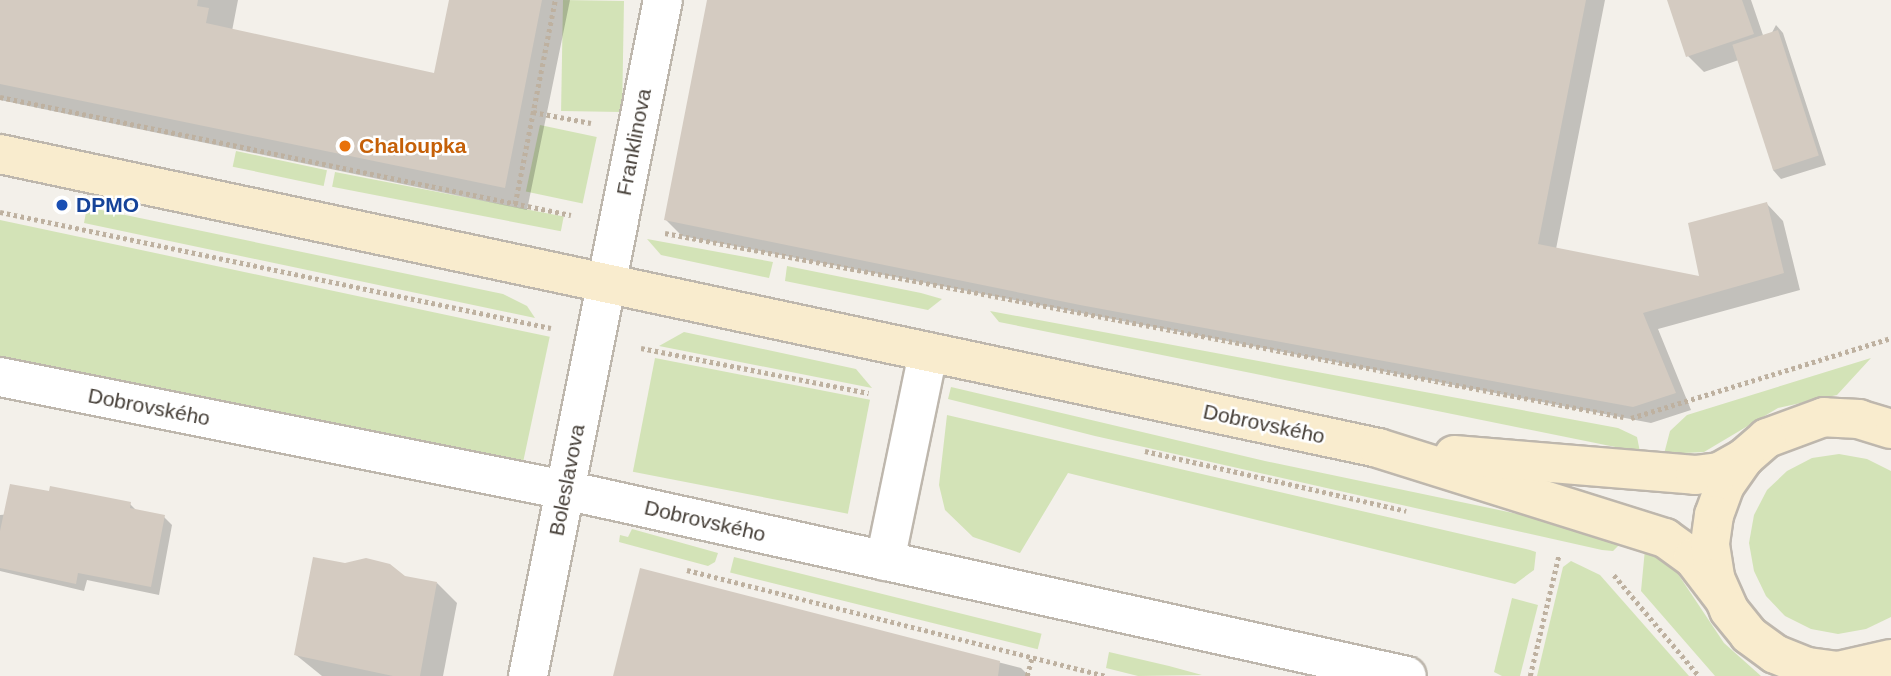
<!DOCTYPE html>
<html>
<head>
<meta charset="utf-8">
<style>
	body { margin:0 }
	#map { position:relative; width:1891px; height:676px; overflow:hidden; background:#f3f0ea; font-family:Arial,sans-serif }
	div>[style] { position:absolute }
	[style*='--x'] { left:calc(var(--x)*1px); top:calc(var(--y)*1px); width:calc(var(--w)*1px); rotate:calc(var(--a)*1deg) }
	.green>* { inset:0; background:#d3e3b7; transform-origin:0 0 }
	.shadow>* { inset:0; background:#0003 }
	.building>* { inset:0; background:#d4cbc1; transform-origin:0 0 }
	.path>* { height:4.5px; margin-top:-2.25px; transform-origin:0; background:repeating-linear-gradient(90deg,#beb1a0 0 3.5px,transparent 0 7px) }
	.roads { filter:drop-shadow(2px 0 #beb7ad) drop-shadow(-2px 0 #beb7ad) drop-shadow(0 2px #beb7ad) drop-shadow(0 -2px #beb7ad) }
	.street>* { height:38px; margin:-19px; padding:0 19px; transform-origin:19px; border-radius:19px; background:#fff }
	.secondary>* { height:38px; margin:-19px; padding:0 19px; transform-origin:19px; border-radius:19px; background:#f9ecce }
	.dots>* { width:19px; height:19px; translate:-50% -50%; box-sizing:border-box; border:4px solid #fff; border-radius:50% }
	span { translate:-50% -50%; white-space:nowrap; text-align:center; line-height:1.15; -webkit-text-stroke:5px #fff; paint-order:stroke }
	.street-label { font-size:21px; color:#474039 }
	.food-label { font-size:21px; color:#c56008; font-weight:700 }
	.left { translate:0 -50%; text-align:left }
	.transit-label { font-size:21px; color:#164399; font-weight:700 }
</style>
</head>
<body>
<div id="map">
	<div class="green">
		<div style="left:563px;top:0;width:61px;height:111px;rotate:1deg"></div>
		<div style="left:540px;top:125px;width:58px;height:68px;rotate:12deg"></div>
		<div style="left:236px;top:151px;width:93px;height:16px;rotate:12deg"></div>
		<div style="left:335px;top:172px;width:233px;height:15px;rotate:11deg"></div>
		<div style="clip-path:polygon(87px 207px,503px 294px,527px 306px,535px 318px,84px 223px)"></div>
		<div style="left:0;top:220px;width:562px;height:136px;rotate:12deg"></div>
		<div style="clip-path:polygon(647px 239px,773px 262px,769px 278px,661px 255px)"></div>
		<div style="clip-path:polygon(787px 266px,921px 293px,942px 299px,928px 310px,785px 281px)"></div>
		<div style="clip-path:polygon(990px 311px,1618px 428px,1637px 437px,1640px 452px,999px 322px)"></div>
		<div style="clip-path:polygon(684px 332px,856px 369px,872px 388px,659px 346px)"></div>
		<div style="left:655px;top:358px;width:219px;height:116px;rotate:11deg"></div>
		<div style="clip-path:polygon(1871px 358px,1837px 395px,1778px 408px,1704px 452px,1664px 454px,1670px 431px,1687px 415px)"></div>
		<div style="clip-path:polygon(951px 387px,1265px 461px,1566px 524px,1620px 544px,1613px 551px,1602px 550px,1095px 436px,948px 399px)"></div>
		<div style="clip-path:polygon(947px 415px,1530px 550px,1536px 552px,1534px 570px,1515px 584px,1068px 473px,1020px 553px,973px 537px,945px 510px,939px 485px)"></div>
		<div style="clip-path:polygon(1839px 454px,1867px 459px,1891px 471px,1891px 617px,1866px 629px,1838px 634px,1811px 629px,1785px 616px,1766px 596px,1754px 571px,1749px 543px,1754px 515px,1767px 490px,1787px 471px,1812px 458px)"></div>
		<div style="clip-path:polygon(632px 529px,718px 553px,715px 562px,708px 566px,619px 542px,620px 535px,628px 537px)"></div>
		<div style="clip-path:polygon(1645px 549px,1676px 571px,1724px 643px,1761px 676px,1715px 676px,1641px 591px)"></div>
		<div style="left:734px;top:557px;width:317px;height:16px;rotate:14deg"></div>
		<div style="clip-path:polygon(1571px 561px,1600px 575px,1689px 676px,1537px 676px,1563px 567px)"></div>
		<div style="clip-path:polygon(1512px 598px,1538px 605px,1520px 676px,1502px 676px,1494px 672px)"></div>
		<div style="clip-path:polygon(1109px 652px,1169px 666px,1202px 675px,1138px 676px,1106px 668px)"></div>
	</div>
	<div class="shadow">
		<div style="clip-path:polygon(0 0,238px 0,232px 31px,436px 75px,451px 0,570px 0,527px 210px,0 100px)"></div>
		<div style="clip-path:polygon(709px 0,1605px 0,1556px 249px,1701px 278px,1767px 204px,1783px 221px,1800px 290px,1658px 329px,1691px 410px,1651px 423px,682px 236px,665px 219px)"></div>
		<div style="clip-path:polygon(1668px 0,1751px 0,1766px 44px,1776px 25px,1783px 33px,1826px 165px,1781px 179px,1773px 170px,1762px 52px,1704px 72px,1688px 56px)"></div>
		<div style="clip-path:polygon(130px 504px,137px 511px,164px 517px,172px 525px,159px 595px,87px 580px,84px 591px,0 571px,0 515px)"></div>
		<div style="clip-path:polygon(642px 570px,1021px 668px,1029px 676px,615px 676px)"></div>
		<div style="clip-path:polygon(437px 583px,457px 603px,443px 676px,322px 676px,296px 655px)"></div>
	</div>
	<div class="building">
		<div style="clip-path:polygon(0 0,198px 0,197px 6px,209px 8px,206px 23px,434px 73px,449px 0,542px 0,505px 188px,0 84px)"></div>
		<div style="clip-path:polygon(707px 0,1586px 0,1538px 244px,1699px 276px,1688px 223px,1767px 202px,1784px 273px,1643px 313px,1676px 393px,1633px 407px,1080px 305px,664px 220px)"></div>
		<div style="clip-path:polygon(1667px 0,1742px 0,1754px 34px,1686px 57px)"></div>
		<div style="left:1778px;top:30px;width:132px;height:48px;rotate:72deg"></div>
		<div style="clip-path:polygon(10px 484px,49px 491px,50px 486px,131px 502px,130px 508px,165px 515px,151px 587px,78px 573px,76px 584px,0 568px,0 531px)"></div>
		<div style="clip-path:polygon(313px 557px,345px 563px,366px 558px,390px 564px,405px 576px,437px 582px,420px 676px,393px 676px,294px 655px)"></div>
		<div style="clip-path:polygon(640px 568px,1000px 661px,998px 676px,613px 676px)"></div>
	</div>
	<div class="path">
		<div style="--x:0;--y:97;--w:583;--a:11.68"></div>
		<div style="--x:533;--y:112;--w:59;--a:10.7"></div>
		<div style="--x:515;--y:204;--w:208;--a:-78.9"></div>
		<div style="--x:0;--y:212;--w:563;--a:11.89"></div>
		<div style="--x:665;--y:233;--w:976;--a:10.87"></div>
		<div style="--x:641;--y:348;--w:232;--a:11.2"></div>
		<div style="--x:1631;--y:418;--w:272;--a:-17.1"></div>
		<div style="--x:1145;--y:451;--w:268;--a:12.9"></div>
		<div style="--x:687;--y:570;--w:433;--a:14.2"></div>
		<div style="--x:1614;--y:575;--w:132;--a:49.9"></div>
		<div style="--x:1027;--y:676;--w:20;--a:-75"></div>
		<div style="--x:1530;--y:676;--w:125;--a:-76.6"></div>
	</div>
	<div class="roads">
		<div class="street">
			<div style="--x:0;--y:377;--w:576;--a:11.31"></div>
			<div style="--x:565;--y:490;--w:862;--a:12.46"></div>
			<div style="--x:885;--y:561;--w:212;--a:-78.3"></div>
			<div style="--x:528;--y:676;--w:689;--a:-78.71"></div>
		</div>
		<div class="secondary">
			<div style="--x:0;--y:154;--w:1409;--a:12.04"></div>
			<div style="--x:1378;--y:448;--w:301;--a:17.4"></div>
			<div style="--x:1665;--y:538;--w:34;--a:36"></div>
			<div style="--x:1693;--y:558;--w:48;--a:52.7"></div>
			<div style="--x:1891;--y:429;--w:34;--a:-163"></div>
			<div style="--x:1859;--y:419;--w:35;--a:-177"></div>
			<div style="--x:1824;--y:417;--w:61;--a:159.8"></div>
			<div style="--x:1767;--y:438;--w:30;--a:139"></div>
			<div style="--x:1744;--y:458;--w:33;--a:125"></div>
			<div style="--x:1725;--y:485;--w:32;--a:110"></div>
			<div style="--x:1714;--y:515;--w:30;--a:98"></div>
			<div style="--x:1710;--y:545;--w:33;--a:81"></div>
			<div style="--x:1715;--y:578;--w:35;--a:66"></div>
			<div style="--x:1729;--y:610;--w:32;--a:51"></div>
			<div style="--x:1749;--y:635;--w:32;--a:36"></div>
			<div style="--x:1775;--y:654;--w:35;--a:22"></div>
			<div style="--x:1808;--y:667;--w:30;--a:8"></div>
			<div style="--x:1838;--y:671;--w:54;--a:-12.8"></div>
			<div style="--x:1454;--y:455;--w:242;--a:4.7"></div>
			<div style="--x:1695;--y:475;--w:24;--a:-7"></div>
			<div style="--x:1719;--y:472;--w:29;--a:-29"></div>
		</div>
	</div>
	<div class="dots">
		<div style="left:345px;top:146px;background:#e8710a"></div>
		<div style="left:62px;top:205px;background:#1a4fb4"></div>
	</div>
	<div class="street-label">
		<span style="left:634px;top:142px;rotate:-79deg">Franklinova</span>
		<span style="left:149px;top:407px;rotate:11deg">Dobrovského</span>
		<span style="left:1264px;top:424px;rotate:12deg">Dobrovského</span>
		<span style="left:567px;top:480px;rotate:-79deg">Boleslavova</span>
		<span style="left:705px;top:521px;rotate:13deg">Dobrovského</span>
	</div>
	<div class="food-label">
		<span class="left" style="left:359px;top:146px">Chaloupka</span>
	</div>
	<div class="transit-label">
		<span class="left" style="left:76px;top:205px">DPMO</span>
	</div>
</div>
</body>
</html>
